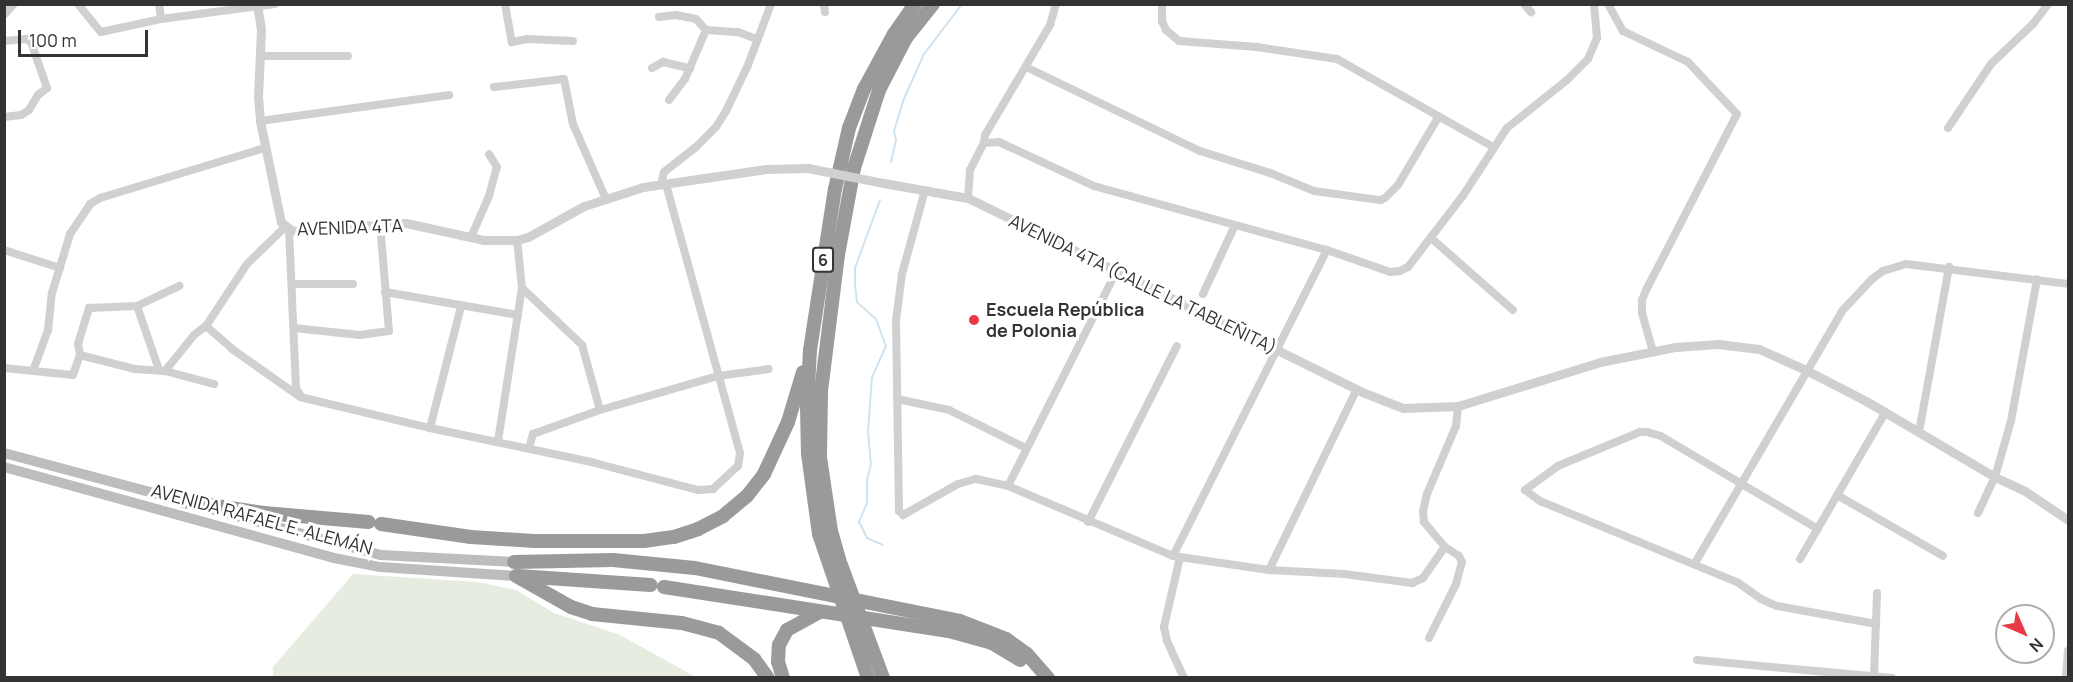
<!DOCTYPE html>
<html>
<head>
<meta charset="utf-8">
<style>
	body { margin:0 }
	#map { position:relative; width:2073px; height:682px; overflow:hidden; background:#fff; font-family:Manrope,sans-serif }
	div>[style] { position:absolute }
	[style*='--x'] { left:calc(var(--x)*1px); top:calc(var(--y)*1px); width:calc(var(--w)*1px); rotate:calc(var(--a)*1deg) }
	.green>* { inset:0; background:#e6ecdf }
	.stream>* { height:2px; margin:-1px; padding:0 1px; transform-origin:1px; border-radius:1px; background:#cfe2ee }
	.minor>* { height:8px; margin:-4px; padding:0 4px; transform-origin:4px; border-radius:4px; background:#d0d0d0 }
	.tertiary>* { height:9px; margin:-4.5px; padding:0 4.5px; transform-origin:4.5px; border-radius:4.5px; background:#d0d0d0 }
	.secondary>* { height:10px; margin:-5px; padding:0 5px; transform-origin:5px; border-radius:5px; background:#bdbdbd }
	.motorway>* { height:14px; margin:-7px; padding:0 7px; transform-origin:7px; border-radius:7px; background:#9a9a9a }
	.tertiary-bridge>* { height:9px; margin:-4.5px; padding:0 4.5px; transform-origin:4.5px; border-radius:4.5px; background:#d0d0d0 }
	.motorway-bridge>* { height:14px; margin:-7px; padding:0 7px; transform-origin:7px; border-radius:7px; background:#9a9a9a }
	.dots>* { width:16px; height:16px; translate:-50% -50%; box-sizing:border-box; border:3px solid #fff; border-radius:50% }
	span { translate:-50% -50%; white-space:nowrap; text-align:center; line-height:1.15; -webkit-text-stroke:6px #fff; paint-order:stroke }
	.shield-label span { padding:2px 4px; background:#fff; border:2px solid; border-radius:4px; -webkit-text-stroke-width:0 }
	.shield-label { font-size:16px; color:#333; font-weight:700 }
	.street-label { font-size:18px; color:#333 }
	.poi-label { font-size:18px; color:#333; font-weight:700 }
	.left { translate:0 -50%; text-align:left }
	.frame { position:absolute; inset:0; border:6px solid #333; pointer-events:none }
	.north { position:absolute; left:1995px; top:604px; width:60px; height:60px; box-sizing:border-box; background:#fff; border:2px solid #adadad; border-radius:50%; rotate:135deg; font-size:16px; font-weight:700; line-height:24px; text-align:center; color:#333 }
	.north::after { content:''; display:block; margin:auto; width:21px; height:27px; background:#e63946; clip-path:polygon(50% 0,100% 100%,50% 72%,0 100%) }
	.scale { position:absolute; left:18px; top:30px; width:130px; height:27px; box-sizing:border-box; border:3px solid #333; border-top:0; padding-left:8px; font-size:18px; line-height:21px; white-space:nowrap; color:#333; -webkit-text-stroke:4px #fff; paint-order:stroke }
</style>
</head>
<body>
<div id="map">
	<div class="green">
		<div style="clip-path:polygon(353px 574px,477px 582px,516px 590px,554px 613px,620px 635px,696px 677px,273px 677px,273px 667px)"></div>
	</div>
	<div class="stream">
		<div style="--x:891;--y:162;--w:23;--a:-77"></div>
		<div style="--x:896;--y:140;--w:9;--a:-103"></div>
		<div style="--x:894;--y:131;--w:31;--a:-73"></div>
		<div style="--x:903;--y:101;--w:51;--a:-65.9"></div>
		<div style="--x:924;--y:54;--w:63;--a:-52.8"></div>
		<div style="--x:880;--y:200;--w:72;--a:110.2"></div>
		<div style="--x:855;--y:268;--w:17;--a:90"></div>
		<div style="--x:855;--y:285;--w:17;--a:83"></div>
		<div style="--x:857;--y:302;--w:25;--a:42"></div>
		<div style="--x:876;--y:319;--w:29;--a:70"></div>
		<div style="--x:886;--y:346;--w:34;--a:114"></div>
		<div style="--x:872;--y:377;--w:54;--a:94.2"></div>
		<div style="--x:868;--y:431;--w:33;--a:85"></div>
		<div style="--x:871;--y:464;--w:16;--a:104"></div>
		<div style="--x:867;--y:480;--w:23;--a:90"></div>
		<div style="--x:867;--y:503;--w:21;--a:113"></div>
		<div style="--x:859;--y:522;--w:18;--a:63"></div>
		<div style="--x:867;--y:538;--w:17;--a:24"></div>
	</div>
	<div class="minor">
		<div style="--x:78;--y:4;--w:36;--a:51"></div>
		<div style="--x:101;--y:32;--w:61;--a:-12.2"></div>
		<div style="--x:161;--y:19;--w:115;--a:-7.5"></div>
		<div style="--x:159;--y:4;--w:15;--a:82"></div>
		<div style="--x:505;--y:4;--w:39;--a:80"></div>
		<div style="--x:512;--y:42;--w:15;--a:-11"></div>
		<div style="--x:527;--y:39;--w:46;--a:2.5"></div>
		<div style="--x:824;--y:4;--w:8;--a:83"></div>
		<div style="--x:1162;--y:4;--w:17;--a:90"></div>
		<div style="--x:1162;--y:21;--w:10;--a:66"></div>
		<div style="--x:1166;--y:30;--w:17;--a:40"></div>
		<div style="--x:1179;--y:41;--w:78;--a:4.4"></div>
		<div style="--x:1257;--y:47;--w:81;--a:8.5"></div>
		<div style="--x:1337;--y:59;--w:179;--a:29.4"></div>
		<div style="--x:1524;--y:4;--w:11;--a:49"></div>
		<div style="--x:1608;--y:4;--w:31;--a:61"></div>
		<div style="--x:1623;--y:31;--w:72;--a:25.5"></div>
		<div style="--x:1688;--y:62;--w:71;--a:46.7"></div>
		<div style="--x:1737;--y:114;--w:196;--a:117.3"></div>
		<div style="--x:1647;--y:288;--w:13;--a:113"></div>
		<div style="--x:1642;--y:300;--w:13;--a:90"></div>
		<div style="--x:1642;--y:313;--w:41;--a:74.2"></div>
		<div style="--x:4;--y:15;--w:15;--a:-48"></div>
		<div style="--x:659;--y:17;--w:17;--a:-7"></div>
		<div style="--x:676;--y:15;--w:20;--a:11"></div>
		<div style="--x:696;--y:19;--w:15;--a:48"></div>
		<div style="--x:4;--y:41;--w:22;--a:-5"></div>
		<div style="--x:26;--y:39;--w:6;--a:31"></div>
		<div style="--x:31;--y:42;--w:49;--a:70.8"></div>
		<div style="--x:47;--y:88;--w:11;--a:142"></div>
		<div style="--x:38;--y:95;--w:17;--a:121"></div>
		<div style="--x:29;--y:110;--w:9;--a:148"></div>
		<div style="--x:21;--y:115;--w:17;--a:173"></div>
		<div style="--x:260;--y:56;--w:88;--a:0"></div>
		<div style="--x:1026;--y:67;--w:193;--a:25.8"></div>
		<div style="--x:1200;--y:151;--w:73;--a:17.4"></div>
		<div style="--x:1270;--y:173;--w:48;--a:22.2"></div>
		<div style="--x:1314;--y:191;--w:67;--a:7.8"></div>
		<div style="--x:1380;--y:200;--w:5;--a:-22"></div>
		<div style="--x:1385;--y:198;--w:18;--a:-45"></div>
		<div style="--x:1398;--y:185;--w:80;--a:-59.3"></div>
		<div style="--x:652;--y:68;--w:13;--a:-29"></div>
		<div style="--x:663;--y:62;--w:28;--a:13"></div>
		<div style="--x:494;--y:87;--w:70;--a:-6.5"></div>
		<div style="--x:564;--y:79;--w:46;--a:78.7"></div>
		<div style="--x:573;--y:124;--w:82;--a:66.3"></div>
		<div style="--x:669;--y:100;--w:26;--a:-53"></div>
		<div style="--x:685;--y:79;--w:53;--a:-66.8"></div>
		<div style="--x:706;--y:30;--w:32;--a:4"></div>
		<div style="--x:738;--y:32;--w:19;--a:21"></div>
		<div style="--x:260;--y:121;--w:191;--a:-7.8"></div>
		<div style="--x:1948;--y:128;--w:77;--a:-56.1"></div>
		<div style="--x:1991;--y:64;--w:58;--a:-43.6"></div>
		<div style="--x:2033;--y:24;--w:25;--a:-53"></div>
		<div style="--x:984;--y:143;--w:15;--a:-4"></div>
		<div style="--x:999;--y:142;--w:105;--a:24.9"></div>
		<div style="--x:1094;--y:186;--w:242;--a:15.4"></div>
		<div style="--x:1327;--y:250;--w:67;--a:19.2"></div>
		<div style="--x:1390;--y:272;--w:10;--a:-6"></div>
		<div style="--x:1400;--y:271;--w:9;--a:-27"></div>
		<div style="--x:1408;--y:267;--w:88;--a:-52.4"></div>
		<div style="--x:1462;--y:197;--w:82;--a:-56.9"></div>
		<div style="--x:1507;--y:128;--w:77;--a:-38.7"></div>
		<div style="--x:1567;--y:80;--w:30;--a:-45"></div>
		<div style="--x:1588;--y:59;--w:23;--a:-67"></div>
		<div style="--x:1597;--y:38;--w:34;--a:-95"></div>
		<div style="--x:661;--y:185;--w:13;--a:-77"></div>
		<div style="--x:664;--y:172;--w:41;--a:-38"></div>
		<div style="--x:696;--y:147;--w:28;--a:-45"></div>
		<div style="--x:716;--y:127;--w:19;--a:-58"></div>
		<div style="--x:726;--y:111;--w:51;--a:-64.4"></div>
		<div style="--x:748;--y:65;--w:65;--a:-69.3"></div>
		<div style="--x:925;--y:190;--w:87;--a:105.3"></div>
		<div style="--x:902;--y:274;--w:46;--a:97.4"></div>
		<div style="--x:896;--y:320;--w:191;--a:89.1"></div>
		<div style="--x:899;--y:511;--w:6;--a:45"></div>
		<div style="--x:903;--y:515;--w:63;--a:-29.4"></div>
		<div style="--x:958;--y:484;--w:19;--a:-16"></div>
		<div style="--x:976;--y:479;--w:33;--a:12"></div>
		<div style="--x:1008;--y:486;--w:179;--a:23"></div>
		<div style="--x:1173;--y:556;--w:97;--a:8.3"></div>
		<div style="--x:1269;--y:570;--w:75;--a:3.1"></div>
		<div style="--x:1344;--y:574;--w:69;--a:7.5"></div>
		<div style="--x:1412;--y:583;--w:12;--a:-24"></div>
		<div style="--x:1423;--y:578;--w:38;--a:-55"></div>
		<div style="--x:968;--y:198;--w:28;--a:-86"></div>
		<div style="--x:970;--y:170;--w:30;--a:-63"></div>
		<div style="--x:984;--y:143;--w:8;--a:-83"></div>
		<div style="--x:985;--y:135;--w:128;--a:-59.4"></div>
		<div style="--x:1050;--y:25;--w:22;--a:-74"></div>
		<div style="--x:289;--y:229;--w:159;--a:87.5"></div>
		<div style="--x:296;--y:388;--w:8;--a:60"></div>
		<div style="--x:471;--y:237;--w:45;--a:-66.3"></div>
		<div style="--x:489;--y:196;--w:30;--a:-75"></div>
		<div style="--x:497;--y:167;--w:15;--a:-122"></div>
		<div style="--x:1431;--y:238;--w:109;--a:41.3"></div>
		<div style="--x:4;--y:250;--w:59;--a:17.8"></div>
		<div style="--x:292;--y:284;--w:61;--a:0"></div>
		<div style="--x:522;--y:288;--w:83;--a:43.5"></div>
		<div style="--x:582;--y:345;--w:67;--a:74.5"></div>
		<div style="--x:385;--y:292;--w:135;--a:9.8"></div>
		<div style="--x:1203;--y:294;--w:76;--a:-65.1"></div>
		<div style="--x:137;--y:306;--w:68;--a:71"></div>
		<div style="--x:206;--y:326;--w:35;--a:41"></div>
		<div style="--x:232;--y:349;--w:83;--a:35.2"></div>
		<div style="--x:300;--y:397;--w:134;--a:13.4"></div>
		<div style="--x:430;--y:428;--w:165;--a:11.9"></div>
		<div style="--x:591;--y:462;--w:111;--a:14.7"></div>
		<div style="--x:698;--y:490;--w:15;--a:-4"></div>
		<div style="--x:713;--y:489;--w:34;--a:-43"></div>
		<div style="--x:738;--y:466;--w:13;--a:-81"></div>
		<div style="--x:740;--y:453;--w:278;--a:-105.4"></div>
		<div style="--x:294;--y:328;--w:66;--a:6.1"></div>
		<div style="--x:360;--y:335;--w:29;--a:-8"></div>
		<div style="--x:389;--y:331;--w:107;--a:-94.8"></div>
		<div style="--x:80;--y:355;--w:11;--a:-100"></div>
		<div style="--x:78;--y:344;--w:38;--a:-73"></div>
		<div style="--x:89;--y:308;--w:48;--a:-2.4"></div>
		<div style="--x:137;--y:306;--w:47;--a:-25.5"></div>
		<div style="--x:4;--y:368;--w:69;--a:5.8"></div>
		<div style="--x:73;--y:375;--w:21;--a:-71"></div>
		<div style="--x:80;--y:355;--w:57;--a:14.3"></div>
		<div style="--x:135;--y:369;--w:30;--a:4"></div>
		<div style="--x:165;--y:371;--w:51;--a:14.9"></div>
		<div style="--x:33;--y:371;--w:44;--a:-69.9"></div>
		<div style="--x:48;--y:330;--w:37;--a:-84"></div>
		<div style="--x:52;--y:293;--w:62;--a:-73"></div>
		<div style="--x:70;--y:234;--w:36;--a:-56"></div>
		<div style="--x:90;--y:204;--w:12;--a:-31"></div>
		<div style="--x:100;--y:198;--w:172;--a:-16.9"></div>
		<div style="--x:165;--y:371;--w:46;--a:-51.1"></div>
		<div style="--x:194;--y:335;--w:15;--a:-37"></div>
		<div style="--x:206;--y:326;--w:74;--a:-56.5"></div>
		<div style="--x:247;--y:264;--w:53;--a:-44.2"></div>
		<div style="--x:897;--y:399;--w:53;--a:11.9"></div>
		<div style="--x:949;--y:410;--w:86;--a:26.3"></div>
		<div style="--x:430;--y:428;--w:126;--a:-75.7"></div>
		<div style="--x:1919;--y:432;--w:168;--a:-79.7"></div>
		<div style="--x:498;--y:441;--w:155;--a:-81.1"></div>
		<div style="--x:522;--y:288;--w:48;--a:-95.9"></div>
		<div style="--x:529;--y:448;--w:15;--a:-74"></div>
		<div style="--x:533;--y:434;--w:71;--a:-19.7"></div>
		<div style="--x:600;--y:410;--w:123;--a:-16.1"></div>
		<div style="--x:718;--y:376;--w:51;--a:-7.8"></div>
		<div style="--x:1008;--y:486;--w:240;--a:-63.2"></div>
		<div style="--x:1837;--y:495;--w:122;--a:29.9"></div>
		<div style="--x:1978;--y:513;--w:40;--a:-65"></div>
		<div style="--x:1995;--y:477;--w:58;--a:-74.1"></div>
		<div style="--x:2011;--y:421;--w:144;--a:-79.6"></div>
		<div style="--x:1088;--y:522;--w:197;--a:-63.2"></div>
		<div style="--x:1818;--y:529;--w:182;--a:-149.4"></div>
		<div style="--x:1661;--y:436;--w:15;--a:-164"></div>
		<div style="--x:1647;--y:432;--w:7;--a:180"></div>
		<div style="--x:1640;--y:432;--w:89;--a:157.5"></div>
		<div style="--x:1558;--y:466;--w:41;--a:144"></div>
		<div style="--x:1525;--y:490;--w:19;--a:36"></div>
		<div style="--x:1540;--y:501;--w:213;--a:22.4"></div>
		<div style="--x:1737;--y:582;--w:29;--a:35"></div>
		<div style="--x:1761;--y:599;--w:17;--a:24"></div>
		<div style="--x:1777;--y:606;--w:101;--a:10.3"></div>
		<div style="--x:1173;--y:556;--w:343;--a:-63.3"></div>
		<div style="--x:1180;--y:557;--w:72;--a:102.9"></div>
		<div style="--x:1164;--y:627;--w:14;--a:78"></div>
		<div style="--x:1167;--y:641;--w:41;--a:65.3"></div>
		<div style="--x:1800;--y:559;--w:169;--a:-59.8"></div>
		<div style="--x:1695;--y:563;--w:292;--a:-59.7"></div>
		<div style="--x:1842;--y:311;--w:44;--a:-46.8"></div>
		<div style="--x:1872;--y:279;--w:14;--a:-36"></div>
		<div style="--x:1883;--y:271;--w:24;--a:-17"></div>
		<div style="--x:1906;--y:264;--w:163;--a:7"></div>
		<div style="--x:1269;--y:570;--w:201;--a:-64.1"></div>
		<div style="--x:1429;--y:638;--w:60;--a:-63.4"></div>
		<div style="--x:1456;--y:584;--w:23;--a:-75"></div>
		<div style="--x:1462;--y:562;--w:7;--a:-117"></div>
		<div style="--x:1459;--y:556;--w:17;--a:-147"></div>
		<div style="--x:1445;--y:547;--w:33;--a:-130"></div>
		<div style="--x:1424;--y:522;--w:11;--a:-95"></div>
		<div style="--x:1423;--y:511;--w:17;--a:-77"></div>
		<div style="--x:1427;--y:494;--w:74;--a:-66.9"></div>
		<div style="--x:1456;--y:426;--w:20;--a:-84"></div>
		<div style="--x:1697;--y:660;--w:196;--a:5.3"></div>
		<div style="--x:1874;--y:676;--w:83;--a:-87.9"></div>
		<div style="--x:2066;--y:678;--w:27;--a:-86"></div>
	</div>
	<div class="tertiary">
		<div style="--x:257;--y:4;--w:26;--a:81"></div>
		<div style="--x:261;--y:30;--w:67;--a:92.6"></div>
		<div style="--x:258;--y:97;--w:24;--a:85"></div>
		<div style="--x:260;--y:121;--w:103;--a:78.3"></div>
		<div style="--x:281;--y:222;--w:14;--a:39"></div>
		<div style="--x:292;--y:231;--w:114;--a:-4"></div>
		<div style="--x:406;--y:223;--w:79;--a:12.4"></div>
		<div style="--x:483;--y:240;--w:34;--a:0"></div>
		<div style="--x:517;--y:240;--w:11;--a:-15"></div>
		<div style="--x:528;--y:237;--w:64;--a:-29"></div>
		<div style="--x:584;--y:206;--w:62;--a:-17.9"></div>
		<div style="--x:643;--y:187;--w:124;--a:-8.3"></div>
		<div style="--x:766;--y:169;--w:42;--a:-1.4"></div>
		<div style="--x:878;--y:182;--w:91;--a:10.1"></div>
		<div style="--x:968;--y:198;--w:439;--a:26.2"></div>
		<div style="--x:1362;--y:392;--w:44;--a:21.3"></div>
		<div style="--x:1403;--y:408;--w:55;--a:-2.1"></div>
		<div style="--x:1458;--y:406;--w:149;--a:-17.2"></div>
		<div style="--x:1600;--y:362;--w:76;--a:-11.3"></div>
		<div style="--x:1675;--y:347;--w:43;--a:-4"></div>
		<div style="--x:1718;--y:344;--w:41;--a:7"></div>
		<div style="--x:1759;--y:349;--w:51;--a:24.1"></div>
		<div style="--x:1806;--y:370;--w:68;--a:27.3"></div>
		<div style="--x:1866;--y:401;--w:150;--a:30.5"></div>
		<div style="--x:1995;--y:477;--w:33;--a:25"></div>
		<div style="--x:2025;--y:491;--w:52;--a:34"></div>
	</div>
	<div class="secondary">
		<div style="--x:4;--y:453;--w:193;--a:15"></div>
		<div style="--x:4;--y:467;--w:342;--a:15.4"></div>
		<div style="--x:334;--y:558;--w:47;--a:11.1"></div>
		<div style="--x:380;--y:567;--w:136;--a:3.8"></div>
		<div style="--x:214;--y:510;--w:173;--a:15.1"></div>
		<div style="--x:381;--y:555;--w:133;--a:3"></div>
	</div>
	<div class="motorway">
		<div style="--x:183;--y:501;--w:82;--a:8.4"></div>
		<div style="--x:264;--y:513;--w:105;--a:4.9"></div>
		<div style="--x:381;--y:524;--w:91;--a:8.2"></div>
		<div style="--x:471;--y:537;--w:63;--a:3.6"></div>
		<div style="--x:534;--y:541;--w:110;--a:0"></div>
		<div style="--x:644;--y:541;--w:30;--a:-8"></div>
		<div style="--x:674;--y:537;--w:25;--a:-18"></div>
		<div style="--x:698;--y:529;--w:28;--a:-27"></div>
		<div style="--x:723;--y:516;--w:31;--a:-40"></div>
		<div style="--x:747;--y:496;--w:28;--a:-52"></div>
		<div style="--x:764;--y:474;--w:57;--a:-65.2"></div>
		<div style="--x:788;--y:422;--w:52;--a:-73.3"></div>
		<div style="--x:831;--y:531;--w:75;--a:-98.5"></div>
		<div style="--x:820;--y:457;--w:66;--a:-89.1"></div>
		<div style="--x:821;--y:391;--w:137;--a:-82.9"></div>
		<div style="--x:838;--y:255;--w:88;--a:-79.6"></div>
		<div style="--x:854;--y:168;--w:82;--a:-72.2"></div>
		<div style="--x:879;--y:90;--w:59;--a:-62.6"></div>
		<div style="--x:906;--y:38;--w:43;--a:-51.5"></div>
		<div style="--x:819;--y:534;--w:81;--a:-97.8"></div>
		<div style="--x:808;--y:454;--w:47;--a:-91.2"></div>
		<div style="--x:807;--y:407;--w:57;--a:-87"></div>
		<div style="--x:810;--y:350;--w:163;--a:-81.2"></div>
		<div style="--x:835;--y:189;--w:63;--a:-77.1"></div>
		<div style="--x:849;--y:128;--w:42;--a:-69"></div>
		<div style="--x:864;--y:89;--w:63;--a:-61.4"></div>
		<div style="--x:894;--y:34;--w:37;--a:-55"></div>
		<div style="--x:514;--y:562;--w:99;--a:-1.2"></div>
		<div style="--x:613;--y:560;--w:82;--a:5.6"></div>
		<div style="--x:695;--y:568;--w:270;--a:11.3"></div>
		<div style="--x:960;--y:621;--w:49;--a:21.4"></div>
		<div style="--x:1006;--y:639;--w:26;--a:36"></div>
		<div style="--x:1027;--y:654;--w:32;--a:49"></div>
		<div style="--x:516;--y:576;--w:63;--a:29.4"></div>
		<div style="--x:571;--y:607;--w:22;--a:18"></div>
		<div style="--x:592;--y:614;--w:90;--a:5.7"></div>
		<div style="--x:682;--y:623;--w:38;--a:15"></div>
		<div style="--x:719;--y:633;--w:44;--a:36.6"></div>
		<div style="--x:754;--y:659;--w:24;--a:54"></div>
		<div style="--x:518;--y:576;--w:133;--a:3.9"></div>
		<div style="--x:664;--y:587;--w:288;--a:8.8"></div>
		<div style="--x:949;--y:631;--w:45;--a:15.6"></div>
		<div style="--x:992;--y:643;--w:33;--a:31"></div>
		<div style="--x:783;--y:678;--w:17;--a:-107"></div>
		<div style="--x:778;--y:662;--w:17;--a:-87"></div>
		<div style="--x:779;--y:645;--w:17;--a:-62"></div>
		<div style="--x:787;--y:630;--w:37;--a:-29"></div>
	</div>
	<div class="tertiary-bridge">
		<div style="--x:808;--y:168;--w:71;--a:11.3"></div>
	</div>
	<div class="motorway-bridge">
		<div style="--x:831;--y:531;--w:35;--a:74"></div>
		<div style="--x:841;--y:565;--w:121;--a:69.6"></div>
		<div style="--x:819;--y:534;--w:152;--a:71.2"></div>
	</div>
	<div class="dots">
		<div style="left:974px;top:320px;background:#e63946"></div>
	</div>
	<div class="shield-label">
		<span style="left:823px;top:260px">6</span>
	</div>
	<div class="street-label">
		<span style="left:350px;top:227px;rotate:-2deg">AVENIDA 4TA</span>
		<span style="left:1143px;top:284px;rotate:26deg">AVENIDA 4TA (CALLE LA TABLEÑITA)</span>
		<span style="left:262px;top:519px;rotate:15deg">AVENIDA RAFAEL E. ALEMÁN</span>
	</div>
	<div class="poi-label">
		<span class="left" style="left:986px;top:320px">Escuela República<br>de Polonia</span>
	</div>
	<div class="frame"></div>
	<div class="north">N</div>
	<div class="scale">100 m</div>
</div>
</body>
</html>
